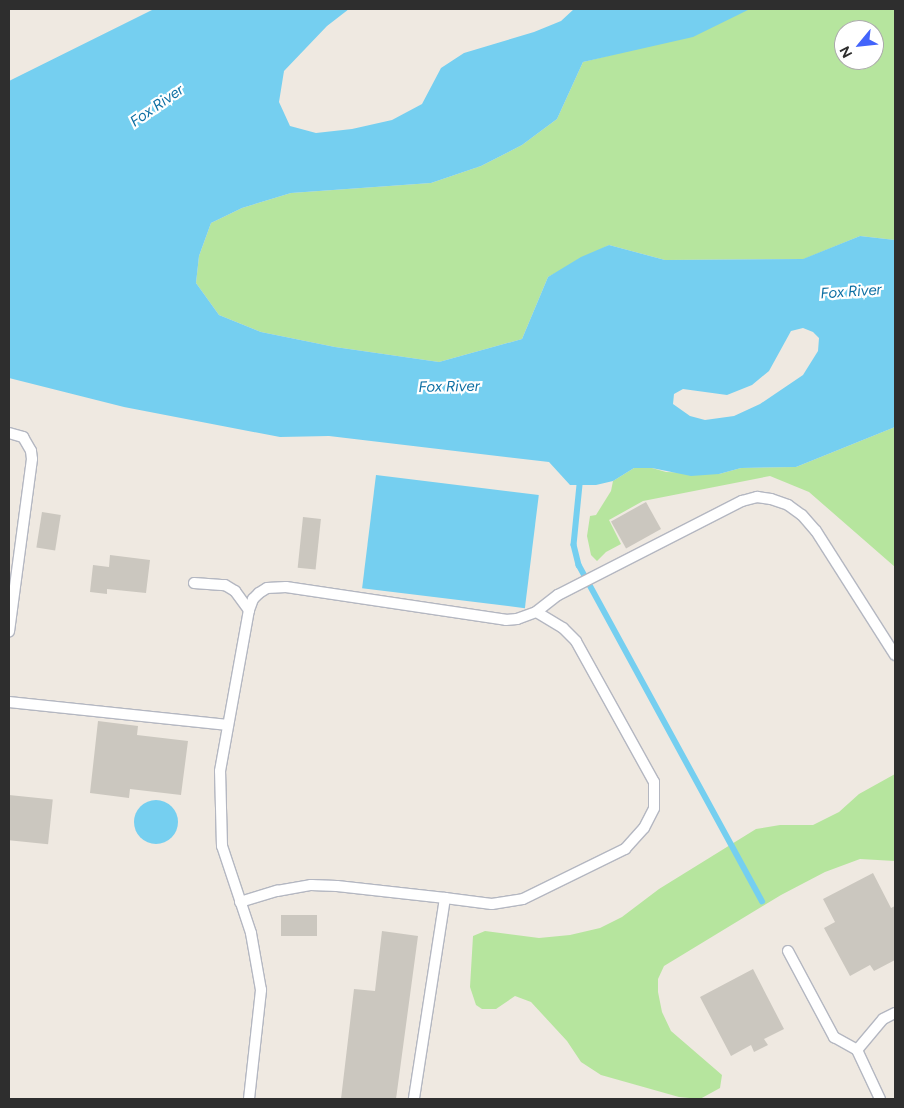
<!DOCTYPE html>
<html>
<head>
<meta charset="utf-8">
<style>
	body { margin:0 }
	#map { position:relative; width:904px; height:1108px; overflow:hidden; background:#efe9e1; font-family:Figtree,sans-serif }
	div>[style] { position:absolute }
	[style*='--x'] { left:calc(var(--x)*1px); top:calc(var(--y)*1px); width:calc(var(--w)*1px); rotate:calc(var(--a)*1deg) }
	.green>* { inset:0; background:#b6e59e }
	.water>* { inset:0; background:#75cff0; transform-origin:0 0 }
	.round { border-radius:50% }
	.stream>* { height:5.5px; margin:-2.75px; padding:0 2.75px; transform-origin:2.75px; border-radius:2.75px; background:#75cff0 }
	.building>* { inset:0; background:#cbc7bf; transform-origin:0 0 }
	.roads { filter:drop-shadow(1px 0 #b4b7c1) drop-shadow(-1px 0 #b4b7c1) drop-shadow(0 1px #b4b7c1) drop-shadow(0 -1px #b4b7c1) }
	.service>* { height:10px; margin:-5px; padding:0 5px; transform-origin:5px; border-radius:5px; background:#fff }
	span { translate:-50% -50%; white-space:nowrap; text-align:center; line-height:1.15; -webkit-text-stroke:4.5px #fff; paint-order:stroke }
	.water-label { font-size:15px; color:#0d6fa3; font-style:italic }
	.frame { position:absolute; inset:0; border:10px solid #2e2e2e; pointer-events:none }
	.north { position:absolute; left:834px; top:20px; width:50px; height:50px; box-sizing:border-box; background:#fff; border:1px solid #ababab; border-radius:50%; rotate:242deg; font-size:14px; font-weight:700; line-height:20px; text-align:center; color:#2e2e2e }
	.north::after { content:''; display:block; margin:auto; width:18px; height:22px; background:#4264fb; clip-path:polygon(50% 0,100% 100%,50% 72%,0 100%) }
</style>
</head>
<body>
<div id="map">
	<div class="green">
		<div style="clip-path:polygon(evenodd,750px 9px,895px 9px,895px 240px,860px 236px,804px 259px,665px 260px,609px 245px,548px 277px,522px 339px,439px 362px,335px 347px,261px 332px,219px 315px,196px 283px,199px 256px,211px 223px,242px 208px,291px 193px,431px 183px,481px 166px,522px 145px,557px 119px,583px 62px,631px 50px,750px 9px,844px 30px,874px 30px,874px 60px,844px 60px,844px 30px)"></div>
		<div style="clip-path:polygon(895px 427px,895px 567px,809px 492px,770px 476px,643px 501px,609px 520px,621px 544px,606px 552px,597px 561px,591px 555px,587px 536px,590px 516px,596px 515px,611px 491px,613px 481px,634px 468px,652px 468px,666px 472px,719px 474px,741px 468px,796px 467px)"></div>
		<div style="clip-path:polygon(895px 774px,895px 861px,860px 859px,825px 872px,781px 895px,664px 966px,658px 979px,658px 992px,662px 1012px,671px 1031px,722px 1075px,720px 1088px,700px 1099px,679px 1097px,601px 1075px,581px 1062px,567px 1041px,531px 1002px,515px 996px,496px 1009px,482px 1009px,476px 1005px,470px 987px,473px 936px,485px 931px,539px 938px,570px 935px,600px 928px,622px 917px,659px 889px,756px 829px,780px 825px,813px 825px,839px 812px,859px 794px)"></div>
	</div>
	<div class="water">
		<div style="clip-path:polygon(evenodd,154px 9px,349px 9px,327px 26px,284px 71px,279px 102px,290px 126px,316px 133px,352px 129px,392px 120px,422px 104px,441px 68px,464px 53px,534px 32px,561px 21px,574px 9px,750px 9px,693px 37px,583px 62px,557px 119px,522px 145px,481px 166px,431px 183px,291px 193px,242px 208px,211px 223px,199px 256px,196px 283px,219px 315px,261px 332px,335px 347px,439px 362px,522px 339px,548px 277px,581px 257px,609px 245px,665px 260px,803px 259px,860px 236px,895px 240px,895px 427px,796px 467px,741px 468px,719px 474px,691px 476px,652px 468px,634px 468px,613px 481px,596px 485px,570px 485px,549px 462px,329px 436px,280px 437px,124px 407px,9px 378px,9px 81px,154px 9px,803px 328px,813px 332px,819px 338px,818px 351px,803px 375px,760px 404px,734px 416px,705px 420px,690px 416px,673px 404px,674px 394px,683px 389px,727px 395px,752px 385px,769px 371px,791px 331px,803px 328px)"></div>
		<div style="left:376px;top:475px;width:164px;height:114px;rotate:7deg"></div>
		<div class="round" style="left:134px;top:800px;width:44px;height:44px"></div>
	</div>
	<div class="stream">
		<div style="--x:580;--y:485;--w:60;--a:95.7"></div>
		<div style="--x:574;--y:545;--w:21;--a:76"></div>
		<div style="--x:579;--y:565;--w:383;--a:61.4"></div>
	</div>
	<div class="building">
		<div style="left:646px;top:502px;width:31px;height:40px;rotate:61deg"></div>
		<div style="left:42px;top:512px;width:19px;height:36px;rotate:9deg"></div>
		<div style="left:303px;top:517px;width:18px;height:51px;rotate:6deg"></div>
		<div style="clip-path:polygon(110px 555px,150px 560px,146px 593px,107px 589px,107px 594px,90px 592px,93px 565px,109px 567px)"></div>
		<div style="clip-path:polygon(98px 721px,138px 726px,137px 735px,188px 741px,181px 795px,130px 789px,129px 798px,90px 793px)"></div>
		<div style="left:9px;top:795px;width:44px;height:45px;rotate:6deg"></div>
		<div style="clip-path:polygon(873px 873px,891px 908px,895px 906px,895px 960px,874px 971px,870px 965px,850px 976px,824px 928px,835px 922px,823px 899px)"></div>
		<div style="left:281px;top:915px;width:36px;height:21px"></div>
		<div style="clip-path:polygon(382px 931px,418px 936px,396px 1099px,341px 1099px,354px 989px,375px 991px)"></div>
		<div style="clip-path:polygon(753px 969px,784px 1029px,764px 1039px,768px 1045px,754px 1052px,751px 1045px,731px 1056px,700px 997px)"></div>
	</div>
	<div class="roads">
		<div class="service">
			<div style="--x:9;--y:433;--w:15;--a:16"></div>
			<div style="--x:23;--y:437;--w:16;--a:60"></div>
			<div style="--x:31;--y:451;--w:8;--a:83"></div>
			<div style="--x:32;--y:459;--w:174;--a:97.6"></div>
			<div style="--x:194;--y:583;--w:31;--a:4"></div>
			<div style="--x:225;--y:585;--w:12;--a:31"></div>
			<div style="--x:235;--y:591;--w:24;--a:54"></div>
			<div style="--x:9;--y:702;--w:220;--a:6"></div>
			<div style="--x:445;--y:898;--w:47;--a:7.3"></div>
			<div style="--x:492;--y:904;--w:31;--a:-9"></div>
			<div style="--x:523;--y:899;--w:114;--a:-26.1"></div>
			<div style="--x:625;--y:849;--w:28;--a:-48"></div>
			<div style="--x:644;--y:828;--w:22;--a:-63"></div>
			<div style="--x:654;--y:808;--w:26;--a:-90"></div>
			<div style="--x:654;--y:782;--w:161;--a:-119"></div>
			<div style="--x:576;--y:641;--w:18;--a:-135"></div>
			<div style="--x:563;--y:628;--w:31;--a:-149"></div>
			<div style="--x:240;--y:902;--w:39;--a:-17"></div>
			<div style="--x:277;--y:891;--w:35;--a:-10"></div>
			<div style="--x:311;--y:885;--w:26;--a:2"></div>
			<div style="--x:337;--y:886;--w:109;--a:6.3"></div>
			<div style="--x:445;--y:898;--w:203;--a:98.8"></div>
			<div style="--x:788;--y:951;--w:98;--a:61.9"></div>
			<div style="--x:834;--y:1037;--w:26;--a:29"></div>
			<div style="--x:249;--y:1099;--w:110;--a:-83.7"></div>
			<div style="--x:261;--y:990;--w:58;--a:-100"></div>
			<div style="--x:251;--y:933;--w:92;--a:-108.4"></div>
			<div style="--x:222;--y:846;--w:75;--a:-91.5"></div>
			<div style="--x:220;--y:771;--w:164;--a:-79.8"></div>
			<div style="--x:249;--y:610;--w:12;--a:-70"></div>
			<div style="--x:253;--y:599;--w:8;--a:-45"></div>
			<div style="--x:259;--y:593;--w:9;--a:-32"></div>
			<div style="--x:267;--y:588;--w:19;--a:-3"></div>
			<div style="--x:286;--y:587;--w:222;--a:8.5"></div>
			<div style="--x:506;--y:620;--w:11;--a:-5"></div>
			<div style="--x:517;--y:619;--w:20;--a:-20"></div>
			<div style="--x:536;--y:612;--w:28;--a:-38"></div>
			<div style="--x:558;--y:595;--w:207;--a:-27.1"></div>
			<div style="--x:742;--y:501;--w:16;--a:-15"></div>
			<div style="--x:757;--y:497;--w:14;--a:8"></div>
			<div style="--x:771;--y:499;--w:18;--a:19"></div>
			<div style="--x:788;--y:505;--w:17;--a:36"></div>
			<div style="--x:802;--y:515;--w:21;--a:49"></div>
			<div style="--x:816;--y:531;--w:147;--a:57.5"></div>
			<div style="--x:880;--y:1099;--w:54;--a:-115.1"></div>
			<div style="--x:857;--y:1050;--w:40;--a:-50"></div>
			<div style="--x:883;--y:1019;--w:13;--a:-27"></div>
		</div>
	</div>
	<div class="water-label">
		<span style="left:157px;top:106px;rotate:-35deg">Fox River</span>
		<span style="left:851px;top:292px;rotate:-4deg">Fox River</span>
		<span style="left:449px;top:387px;rotate:-1deg">Fox River</span>
	</div>
	<div class="frame"></div>
	<div class="north">N</div>
</div>
</body>
</html>
